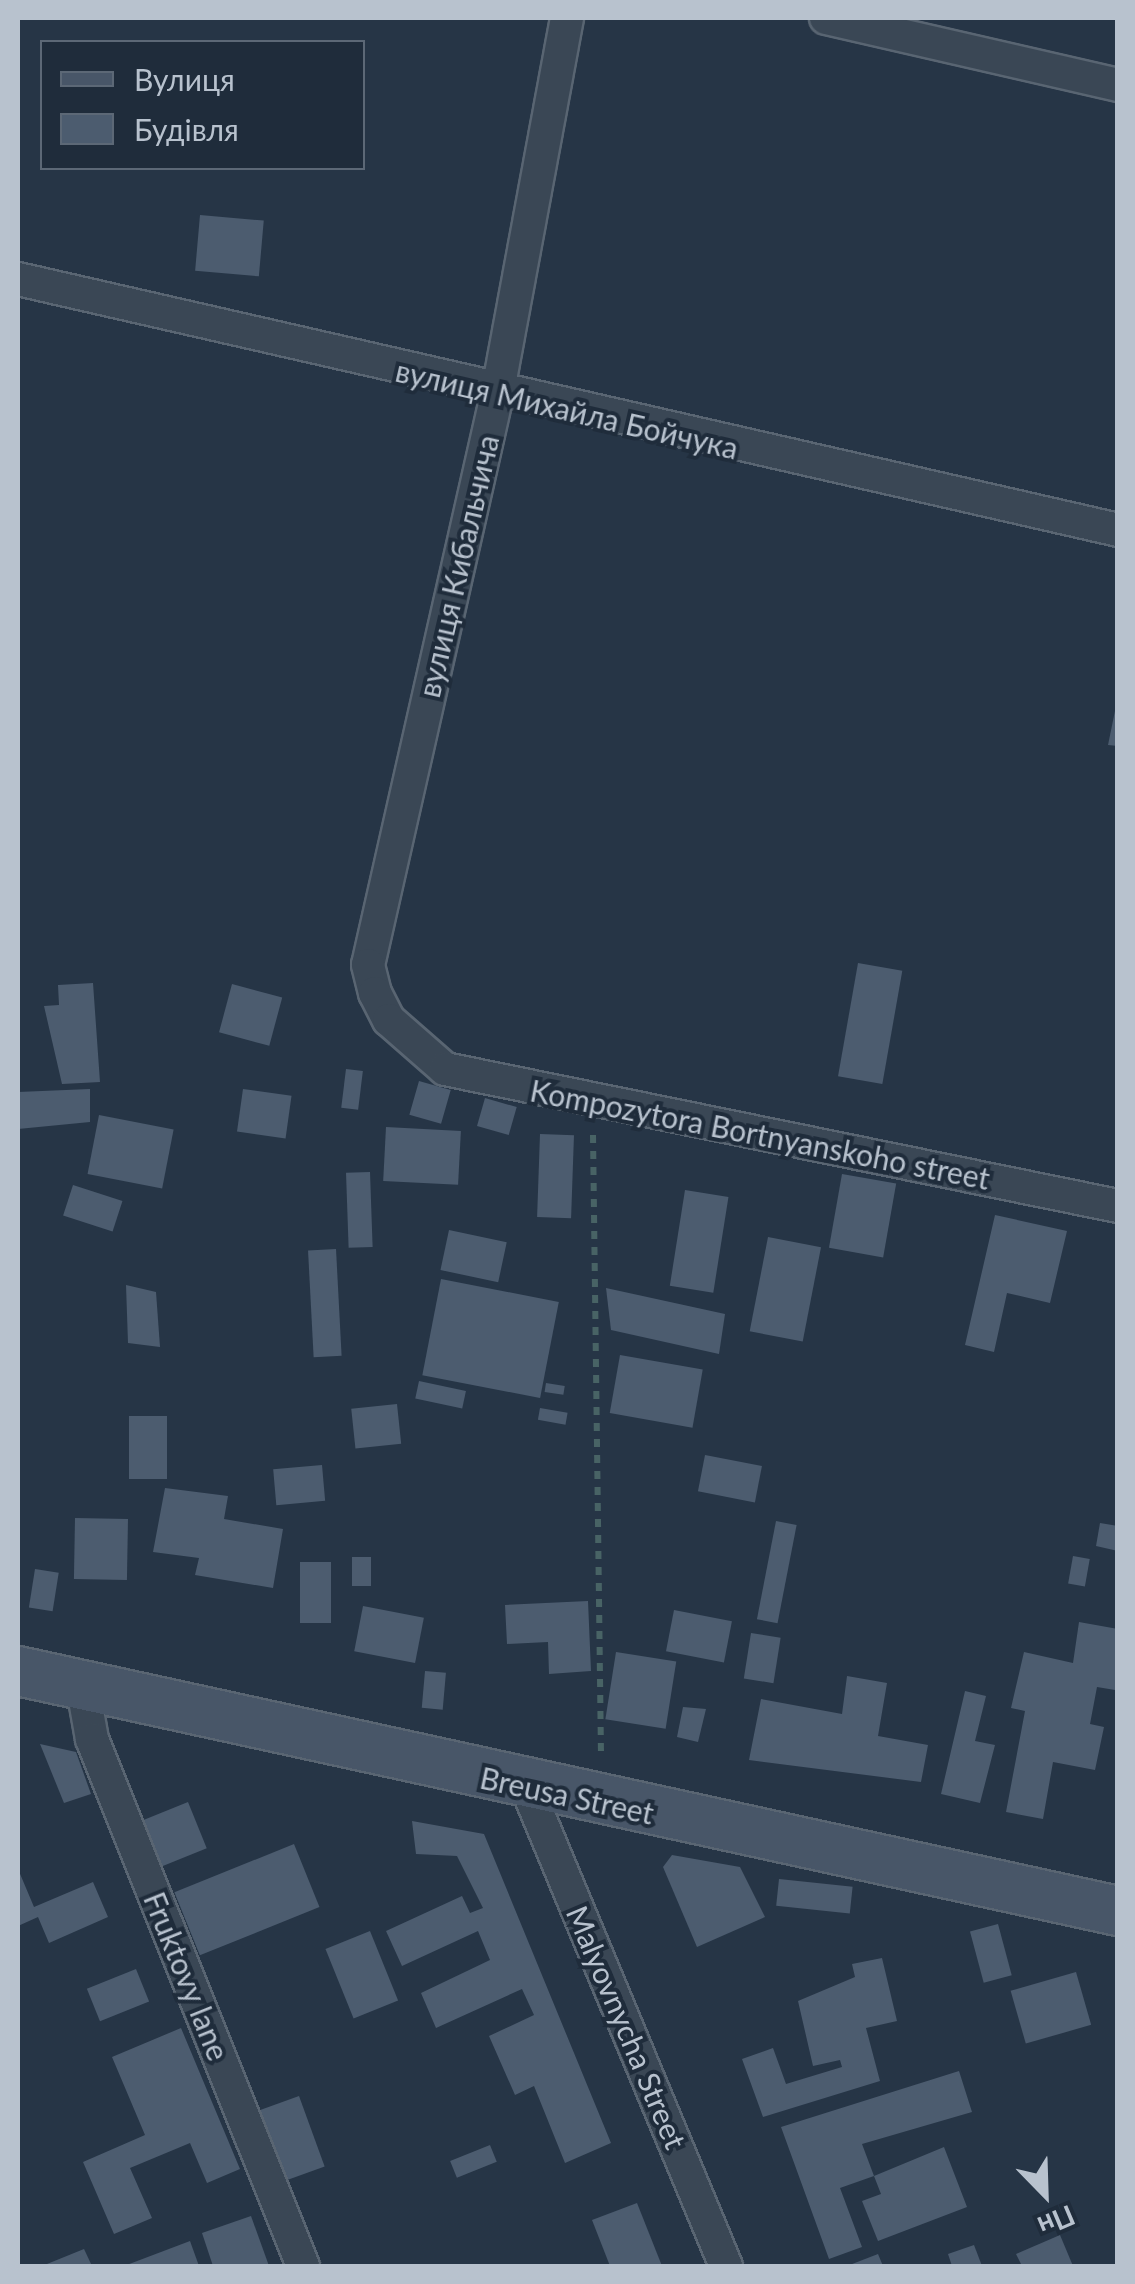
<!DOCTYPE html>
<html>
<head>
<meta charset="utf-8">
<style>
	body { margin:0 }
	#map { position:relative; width:1135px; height:2284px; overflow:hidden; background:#263546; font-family:Lato,sans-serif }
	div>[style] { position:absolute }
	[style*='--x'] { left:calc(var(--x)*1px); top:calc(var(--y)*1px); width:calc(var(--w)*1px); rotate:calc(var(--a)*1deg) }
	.building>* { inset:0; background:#4c5c6f; transform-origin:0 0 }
	.path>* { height:6px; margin-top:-3px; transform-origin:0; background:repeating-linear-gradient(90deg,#486365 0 8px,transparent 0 16px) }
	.roads { filter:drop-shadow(2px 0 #596572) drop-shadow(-2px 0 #596572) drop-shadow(0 2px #596572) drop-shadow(0 -2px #596572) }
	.street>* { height:32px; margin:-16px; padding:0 16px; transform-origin:16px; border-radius:16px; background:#3a4755 }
	.secondary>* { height:48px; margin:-24px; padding:0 24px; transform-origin:24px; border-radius:24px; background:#485668 }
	span { translate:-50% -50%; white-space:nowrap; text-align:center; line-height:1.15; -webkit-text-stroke:8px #1f2c3b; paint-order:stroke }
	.street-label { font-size:30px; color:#b8c2ce }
	.frame { position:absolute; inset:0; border:20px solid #b8c2ce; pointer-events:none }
	.legend { position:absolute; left:40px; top:40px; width:325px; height:130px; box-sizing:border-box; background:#1f2c3b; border:2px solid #5c6876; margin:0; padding:12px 18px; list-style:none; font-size:30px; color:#b8c2ce }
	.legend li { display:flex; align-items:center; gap:20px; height:50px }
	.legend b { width:50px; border:2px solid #5c6876 }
	.north { position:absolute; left:995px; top:2144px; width:100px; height:100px; -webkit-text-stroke:8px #1f2c3b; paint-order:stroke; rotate:157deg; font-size:28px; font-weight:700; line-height:40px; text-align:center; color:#b8c2ce }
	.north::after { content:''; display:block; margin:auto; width:35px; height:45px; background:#b8c2ce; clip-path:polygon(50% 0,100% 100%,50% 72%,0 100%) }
</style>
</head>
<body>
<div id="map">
	<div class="building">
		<div style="left:200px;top:215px;width:64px;height:56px;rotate:5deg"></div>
		<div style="clip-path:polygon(1116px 706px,1118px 706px,1118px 746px,1108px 745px)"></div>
		<div style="left:858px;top:963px;width:45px;height:115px;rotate:10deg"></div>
		<div style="clip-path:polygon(93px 983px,100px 1082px,62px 1084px,44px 1006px,59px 1005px,58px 985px)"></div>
		<div style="left:232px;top:984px;width:52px;height:50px;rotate:15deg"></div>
		<div style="left:346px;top:1069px;width:17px;height:39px;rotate:7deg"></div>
		<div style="left:419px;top:1081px;width:33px;height:35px;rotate:16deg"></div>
		<div style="clip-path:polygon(90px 1089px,90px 1122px,18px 1129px,18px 1092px)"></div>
		<div style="left:243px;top:1089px;width:49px;height:43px;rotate:8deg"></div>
		<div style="left:485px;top:1098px;width:33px;height:29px;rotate:16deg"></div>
		<div style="left:99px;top:1115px;width:76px;height:60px;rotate:11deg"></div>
		<div style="left:386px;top:1127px;width:75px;height:54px;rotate:3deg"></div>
		<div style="left:540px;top:1134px;width:34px;height:83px;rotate:2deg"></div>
		<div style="left:370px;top:1172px;width:75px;height:24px;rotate:88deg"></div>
		<div style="left:842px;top:1174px;width:55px;height:75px;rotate:10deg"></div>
		<div style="left:73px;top:1185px;width:52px;height:32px;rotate:18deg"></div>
		<div style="left:685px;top:1190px;width:44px;height:97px;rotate:9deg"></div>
		<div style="clip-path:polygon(995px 1215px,1067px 1231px,1050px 1303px,1007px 1293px,994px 1352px,965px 1345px)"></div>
		<div style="left:449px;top:1230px;width:59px;height:41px;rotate:12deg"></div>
		<div style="left:768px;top:1237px;width:54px;height:96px;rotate:11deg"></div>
		<div style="left:336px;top:1249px;width:107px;height:28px;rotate:87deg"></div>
		<div style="left:441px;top:1279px;width:120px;height:98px;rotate:11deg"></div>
		<div style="clip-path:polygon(126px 1285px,156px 1292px,160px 1347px,128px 1343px)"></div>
		<div style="clip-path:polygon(606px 1288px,725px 1314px,719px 1354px,611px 1330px)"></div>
		<div style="left:620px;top:1355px;width:84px;height:59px;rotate:10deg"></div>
		<div style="left:419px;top:1381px;width:48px;height:18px;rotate:12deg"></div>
		<div style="left:546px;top:1383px;width:19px;height:9px;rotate:9deg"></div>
		<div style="left:397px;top:1404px;width:40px;height:46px;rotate:84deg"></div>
		<div style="left:540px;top:1408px;width:28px;height:12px;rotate:10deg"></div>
		<div style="left:129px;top:1416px;width:38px;height:63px"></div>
		<div style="left:705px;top:1455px;width:58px;height:37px;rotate:11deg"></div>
		<div style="left:322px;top:1465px;width:36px;height:49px;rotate:85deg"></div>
		<div style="clip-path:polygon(165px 1488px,228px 1496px,224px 1519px,283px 1529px,273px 1588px,195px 1575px,199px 1558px,153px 1552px)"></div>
		<div style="left:75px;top:1518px;width:53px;height:61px;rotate:1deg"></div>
		<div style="left:776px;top:1521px;width:21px;height:100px;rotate:11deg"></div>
		<div style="clip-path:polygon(1100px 1523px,1118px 1526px,1118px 1551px,1096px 1546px)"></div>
		<div style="left:1073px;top:1556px;width:17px;height:28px;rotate:10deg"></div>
		<div style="left:352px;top:1557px;width:19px;height:29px"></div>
		<div style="left:300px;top:1562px;width:31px;height:61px"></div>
		<div style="left:35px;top:1569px;width:24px;height:39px;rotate:9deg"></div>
		<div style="clip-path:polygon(588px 1601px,591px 1671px,549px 1674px,548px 1642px,507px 1644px,505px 1605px)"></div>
		<div style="left:363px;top:1606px;width:62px;height:46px;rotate:11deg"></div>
		<div style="left:674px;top:1610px;width:59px;height:42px;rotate:11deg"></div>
		<div style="clip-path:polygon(1079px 1622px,1118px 1629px,1115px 1690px,1097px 1687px,1090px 1724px,1104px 1727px,1095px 1770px,1053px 1762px,1043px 1819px,1006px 1812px,1025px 1711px,1011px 1708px,1024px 1652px,1073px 1663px)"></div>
		<div style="left:751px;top:1633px;width:30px;height:46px;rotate:9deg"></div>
		<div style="left:616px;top:1652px;width:61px;height:68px;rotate:9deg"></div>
		<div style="left:425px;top:1671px;width:21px;height:37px;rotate:5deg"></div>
		<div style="clip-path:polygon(847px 1676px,887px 1683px,878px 1736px,928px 1745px,921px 1782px,749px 1760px,761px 1699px,842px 1714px)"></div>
		<div style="clip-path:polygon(965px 1691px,986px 1696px,975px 1741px,995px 1745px,980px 1803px,941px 1794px)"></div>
		<div style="clip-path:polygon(683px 1707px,706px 1709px,698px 1742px,677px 1737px)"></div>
		<div style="clip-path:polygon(40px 1744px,76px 1752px,91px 1794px,64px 1803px)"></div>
		<div style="left:188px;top:1802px;width:50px;height:50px;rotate:68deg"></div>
		<div style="clip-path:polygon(412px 1821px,484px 1834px,611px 2143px,565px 2163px,534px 2086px,515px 2095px,489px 2036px,534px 2015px,522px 1989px,436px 2028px,421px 1993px,490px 1960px,478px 1931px,402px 1966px,386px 1931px,462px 1896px,470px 1913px,483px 1908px,457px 1856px,416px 1854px)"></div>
		<div style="left:294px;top:1844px;width:68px;height:129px;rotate:68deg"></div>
		<div style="clip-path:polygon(672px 1855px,740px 1867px,765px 1917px,697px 1947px,663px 1867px)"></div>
		<div style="clip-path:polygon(18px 1869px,34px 1907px,93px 1882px,108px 1917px,49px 1943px,38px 1917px,18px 1926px)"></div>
		<div style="left:779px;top:1879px;width:74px;height:27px;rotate:6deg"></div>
		<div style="left:998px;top:1924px;width:53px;height:29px;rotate:75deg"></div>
		<div style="left:370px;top:1931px;width:75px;height:48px;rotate:68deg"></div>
		<div style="clip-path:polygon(882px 1958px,897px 2021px,866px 2028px,880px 2081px,763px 2117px,742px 2059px,773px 2048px,786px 2084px,842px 2067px,840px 2060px,813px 2066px,798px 2001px,855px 1977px,852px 1964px)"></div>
		<div style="left:136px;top:1969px;width:35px;height:53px;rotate:68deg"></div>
		<div style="left:1076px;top:1972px;width:55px;height:68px;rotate:74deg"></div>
		<div style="clip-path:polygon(181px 2028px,240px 2169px,207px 2183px,190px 2143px,130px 2168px,152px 2218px,114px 2234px,83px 2162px,145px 2135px,112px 2057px)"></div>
		<div style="clip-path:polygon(959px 2071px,972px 2112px,862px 2144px,874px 2176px,840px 2188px,862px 2247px,829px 2259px,781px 2127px)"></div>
		<div style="left:299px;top:2096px;width:75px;height:42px;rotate:70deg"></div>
		<div style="left:490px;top:2145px;width:18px;height:43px;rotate:68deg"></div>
		<div style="clip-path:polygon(944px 2147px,967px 2207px,878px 2241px,862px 2201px,881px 2194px,874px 2176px)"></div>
		<div style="clip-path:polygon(637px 2203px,662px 2266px,610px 2266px,592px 2220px)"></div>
		<div style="clip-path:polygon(251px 2216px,269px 2266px,213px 2266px,202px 2233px)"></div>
		<div style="clip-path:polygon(1060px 2235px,1073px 2266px,1022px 2266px,1016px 2254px)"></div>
		<div style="clip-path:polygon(190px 2241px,199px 2266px,124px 2266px)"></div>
		<div style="clip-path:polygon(974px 2245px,982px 2266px,952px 2266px,948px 2254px)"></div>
		<div style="clip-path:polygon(84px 2249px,92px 2266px,42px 2266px)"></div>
		<div style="clip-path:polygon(878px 2254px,883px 2266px,847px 2266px)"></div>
	</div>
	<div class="path">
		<div style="--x:593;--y:1135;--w:622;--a:89.26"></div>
	</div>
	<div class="roads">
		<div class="street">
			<div style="--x:567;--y:18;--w:383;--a:100.5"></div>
			<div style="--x:497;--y:395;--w:584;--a:102.75"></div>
			<div style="--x:368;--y:965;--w:29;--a:76"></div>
			<div style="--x:375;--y:993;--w:30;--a:63"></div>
			<div style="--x:389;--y:1020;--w:74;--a:41.2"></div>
			<div style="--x:445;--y:1069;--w:687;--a:11.51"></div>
			<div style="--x:826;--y:18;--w:300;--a:12.9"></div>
			<div style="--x:18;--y:279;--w:1128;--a:12.85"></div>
			<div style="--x:82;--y:1683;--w:57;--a:79.9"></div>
			<div style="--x:92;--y:1739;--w:568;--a:68.18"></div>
			<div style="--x:527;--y:1788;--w:518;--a:67.4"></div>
		</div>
		<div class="secondary">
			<div style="--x:18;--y:1671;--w:1126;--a:12.31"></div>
		</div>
	</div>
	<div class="street-label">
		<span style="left:567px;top:409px;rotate:13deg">вулиця Михайла Бойчука</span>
		<span style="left:458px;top:566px;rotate:-77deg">вулиця Кибальчича</span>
		<span style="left:760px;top:1134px;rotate:11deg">Kompozytora Bortnyanskoho street</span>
		<span style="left:567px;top:1795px;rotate:12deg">Breusa Street</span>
		<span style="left:187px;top:1976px;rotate:68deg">Fruktovy lane</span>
		<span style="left:627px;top:2027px;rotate:67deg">Malyovnycha Street</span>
	</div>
	<div class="frame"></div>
	<ul class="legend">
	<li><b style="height:12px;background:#485668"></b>Вулиця</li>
	<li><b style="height:28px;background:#4c5c6f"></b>Будівля</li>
	</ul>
	<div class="north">Пн</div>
</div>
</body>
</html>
